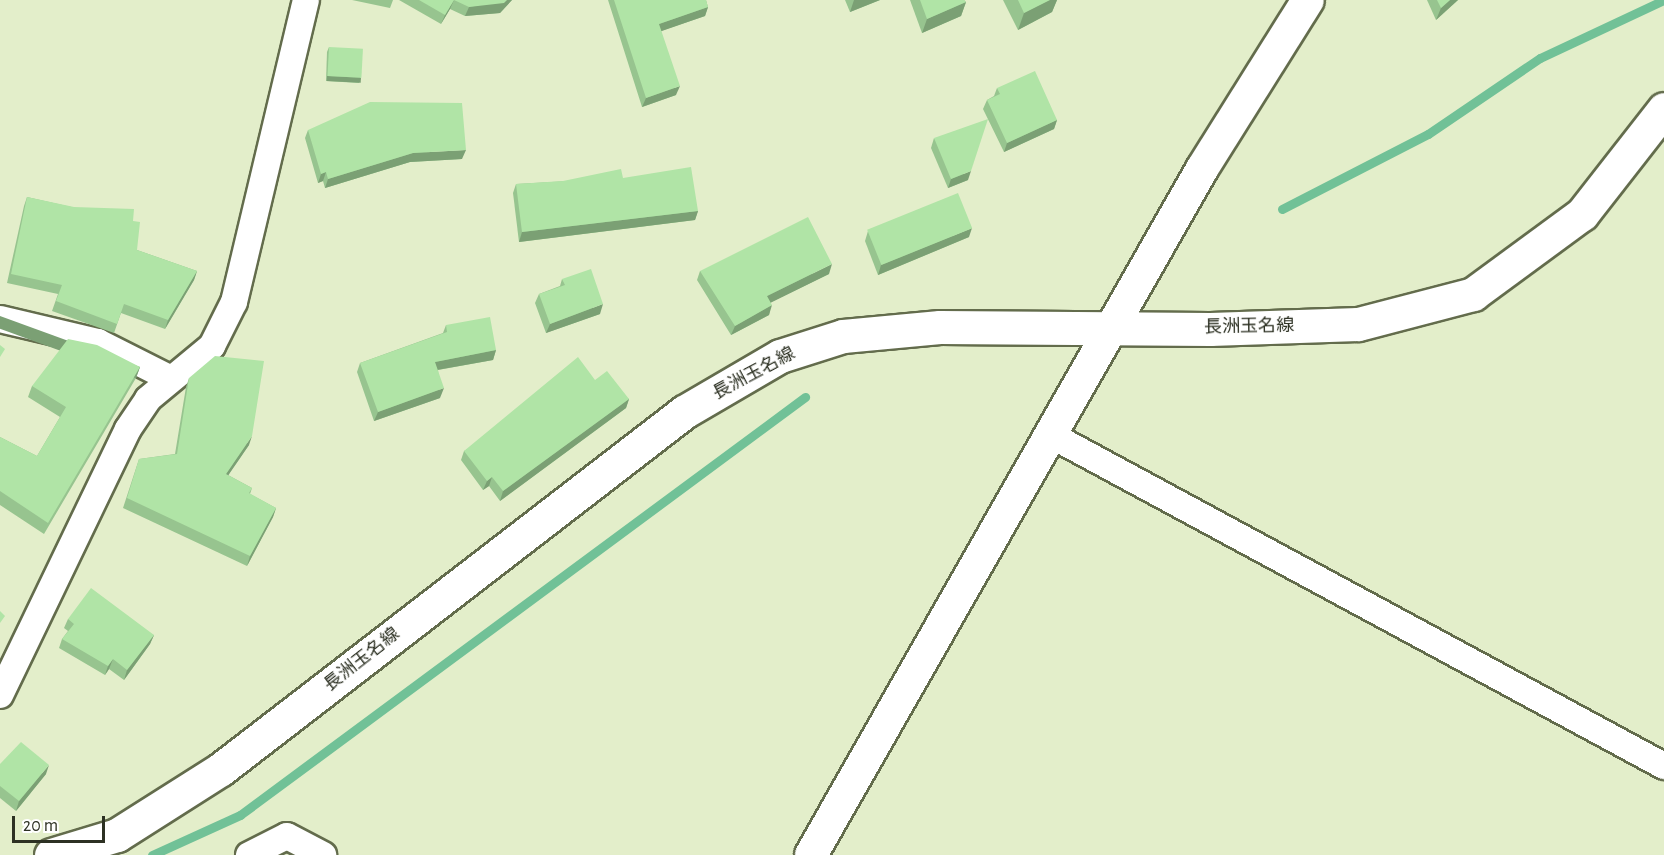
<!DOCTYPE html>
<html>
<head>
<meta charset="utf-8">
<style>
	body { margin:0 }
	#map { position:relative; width:1664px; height:855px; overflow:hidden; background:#e3eeca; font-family:"Alegreya Sans","Noto Sans JP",sans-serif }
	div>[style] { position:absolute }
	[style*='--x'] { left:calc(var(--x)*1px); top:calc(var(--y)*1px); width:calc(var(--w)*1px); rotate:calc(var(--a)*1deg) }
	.stream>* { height:9px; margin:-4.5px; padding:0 4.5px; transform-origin:4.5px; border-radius:4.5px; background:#71c197 }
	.roads { filter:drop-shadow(2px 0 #636c4c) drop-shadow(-2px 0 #636c4c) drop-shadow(0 2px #636c4c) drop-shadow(0 -2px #636c4c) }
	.minor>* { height:26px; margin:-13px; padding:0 13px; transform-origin:13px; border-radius:13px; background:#fff }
	.tertiary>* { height:32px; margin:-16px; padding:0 16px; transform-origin:16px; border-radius:16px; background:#fff }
	.secondary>* { height:33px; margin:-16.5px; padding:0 16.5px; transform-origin:16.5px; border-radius:16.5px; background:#fff }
	.wall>* { inset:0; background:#97c48f }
	.shaded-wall>* { inset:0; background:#7ba074; transform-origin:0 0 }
	.building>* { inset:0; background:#b0e4a6; transform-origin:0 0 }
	span { translate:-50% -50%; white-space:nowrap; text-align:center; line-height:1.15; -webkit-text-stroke:6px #fff; paint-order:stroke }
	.street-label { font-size:18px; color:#2d3123 }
	.scale { position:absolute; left:12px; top:816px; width:93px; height:27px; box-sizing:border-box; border:3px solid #2d3123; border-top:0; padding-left:8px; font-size:18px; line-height:21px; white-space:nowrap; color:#2d3123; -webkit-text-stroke:4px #fff; paint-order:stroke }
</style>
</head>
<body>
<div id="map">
	<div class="stream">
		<div style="--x:1282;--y:209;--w:164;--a:-27.2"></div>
		<div style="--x:1428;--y:134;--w:135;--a:-34.2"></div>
		<div style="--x:1540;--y:58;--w:137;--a:-25.1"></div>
		<div style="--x:152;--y:855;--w:97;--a:-24.4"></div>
		<div style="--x:240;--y:815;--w:703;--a:-36.49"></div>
	</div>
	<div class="roads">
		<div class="minor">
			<div style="--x:0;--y:319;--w:101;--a:13.2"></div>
			<div style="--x:98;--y:342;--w:80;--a:26.9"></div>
			<div style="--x:1049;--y:434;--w:699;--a:28.36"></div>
			<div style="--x:0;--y:695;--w:295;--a:-64.3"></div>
			<div style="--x:128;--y:429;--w:36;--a:-56"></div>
			<div style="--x:148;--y:399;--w:83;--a:-39.6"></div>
			<div style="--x:212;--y:346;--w:49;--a:-63.4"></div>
			<div style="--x:234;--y:302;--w:310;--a:-76.6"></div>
			<div style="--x:249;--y:855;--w:42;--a:-26.6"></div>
			<div style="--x:287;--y:836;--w:41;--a:27.8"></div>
		</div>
		<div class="tertiary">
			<div style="--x:811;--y:855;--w:790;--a:-60.32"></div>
			<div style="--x:1202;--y:169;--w:199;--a:-57.9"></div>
		</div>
		<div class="secondary">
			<div style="--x:51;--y:855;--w:69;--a:-16.9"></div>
			<div style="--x:117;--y:835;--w:123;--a:-32.4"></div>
			<div style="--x:221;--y:769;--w:585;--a:-37.63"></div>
			<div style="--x:684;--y:412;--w:111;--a:-30.3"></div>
			<div style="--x:780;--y:356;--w:66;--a:-17.6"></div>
			<div style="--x:843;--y:336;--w:97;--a:-5.3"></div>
			<div style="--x:940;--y:327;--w:270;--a:0.4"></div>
			<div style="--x:1210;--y:329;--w:148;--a:-1.9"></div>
			<div style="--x:1358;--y:324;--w:119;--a:-14.6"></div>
			<div style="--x:1473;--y:294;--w:135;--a:-36.3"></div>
			<div style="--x:1582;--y:214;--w:133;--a:-52"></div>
		</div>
	</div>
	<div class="wall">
		<div style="clip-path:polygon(352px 0,393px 0,390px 8px)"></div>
		<div style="clip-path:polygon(399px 0,512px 0,500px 13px,465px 16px,450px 9px,441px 24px)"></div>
		<div style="clip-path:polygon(608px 0,706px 0,708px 7px,705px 16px,661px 31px,676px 95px,642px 107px)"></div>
		<div style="clip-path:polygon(845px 0,880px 0,850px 12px)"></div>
		<div style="clip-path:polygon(910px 0,964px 0,966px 2px,961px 16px,922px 33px)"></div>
		<div style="clip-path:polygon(1003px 0,1057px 0,1052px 12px,1018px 30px)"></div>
		<div style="clip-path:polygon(1427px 0,1458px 0,1436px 20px)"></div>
		<div style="clip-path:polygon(329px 47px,361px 78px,359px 83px,326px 81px,327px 52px)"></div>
		<div style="clip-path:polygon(997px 88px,1057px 120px,1054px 129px,1004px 152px,983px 109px,987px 100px,994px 96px)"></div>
		<div style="clip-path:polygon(308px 130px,462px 159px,410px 162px,325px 188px,323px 181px,318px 183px,305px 138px)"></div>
		<div style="clip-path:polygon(934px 138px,968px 180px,948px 188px,931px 148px)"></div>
		<div style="clip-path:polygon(623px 178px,698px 211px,695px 220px,519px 242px,513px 193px,516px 184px)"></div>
		<div style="clip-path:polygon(27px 197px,133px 221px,137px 250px,197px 271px,194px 280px,165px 329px,121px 313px,114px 333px,52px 311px,58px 294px,7px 283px,24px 206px)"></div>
		<div style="clip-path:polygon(868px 231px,969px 237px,878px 275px,865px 241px)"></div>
		<div style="clip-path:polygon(700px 271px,829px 274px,771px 302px,769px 315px,731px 335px,697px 280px)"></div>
		<div style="clip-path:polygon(562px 279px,600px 314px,546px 333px,535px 303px,539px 294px,560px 286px)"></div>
		<div style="clip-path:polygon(446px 325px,496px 350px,493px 360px,438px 370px,440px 398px,374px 421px,357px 372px,360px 363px,443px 333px)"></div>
		<div style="clip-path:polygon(140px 367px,136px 378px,44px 534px,0 505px,0 437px,37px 456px,60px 417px,28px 397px,32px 386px)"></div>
		<div style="clip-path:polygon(189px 378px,249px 445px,228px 475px,252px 488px,250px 494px,276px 508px,273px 517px,247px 566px,123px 508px,139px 459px,175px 454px,186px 387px)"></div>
		<div style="clip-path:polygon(595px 380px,629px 399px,626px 408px,500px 501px,489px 486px,483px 490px,461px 460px,464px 451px)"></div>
		<div style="clip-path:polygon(68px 619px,154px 635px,150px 644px,124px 680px,109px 669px,105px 675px,59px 648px,62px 639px,68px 631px,64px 628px)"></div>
		<div style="clip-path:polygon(0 764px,46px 774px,16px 811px,0 798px)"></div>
	</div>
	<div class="shaded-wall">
		<div style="clip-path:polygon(454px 0,450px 9px,441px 24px,445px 15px)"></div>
		<div style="clip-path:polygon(507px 0,512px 0,500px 13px,465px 16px,469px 7px)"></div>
		<div style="clip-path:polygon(854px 0,880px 0,850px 12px)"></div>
		<div style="clip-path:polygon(1049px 0,1057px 0,1052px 12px,1018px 30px,1024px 13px)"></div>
		<div style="clip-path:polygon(1450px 0,1458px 0,1436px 20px,1441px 8px)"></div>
		<div style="clip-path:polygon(966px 2px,961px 16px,922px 33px,927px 19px)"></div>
		<div style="clip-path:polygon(708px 7px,705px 16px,656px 33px,659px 24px)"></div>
		<div style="left:327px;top:76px;width:34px;height:5px;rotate:3deg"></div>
		<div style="clip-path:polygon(680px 86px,676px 95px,642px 107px,646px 98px)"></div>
		<div style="clip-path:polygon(1057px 120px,1054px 129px,1004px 152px,1007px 143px)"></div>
		<div style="clip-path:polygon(466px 150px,462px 159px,410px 162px,325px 188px,328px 179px,413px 153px)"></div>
		<div style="clip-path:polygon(971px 171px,968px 180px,948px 188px,951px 179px)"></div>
		<div style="clip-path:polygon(326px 172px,323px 181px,318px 183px,321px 174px)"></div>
		<div style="clip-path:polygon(698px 211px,695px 220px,519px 242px,522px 232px)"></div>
		<div style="clip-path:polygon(972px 228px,969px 237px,878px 275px,881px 265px)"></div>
		<div style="clip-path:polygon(832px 264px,829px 274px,764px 306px,767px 296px)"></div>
		<div style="clip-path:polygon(197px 271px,194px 280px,165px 329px,168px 320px)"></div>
		<div style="clip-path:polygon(603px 304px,600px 314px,546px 333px,550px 324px)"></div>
		<div style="clip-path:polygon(772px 305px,769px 315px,731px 335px,735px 326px)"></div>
		<div style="clip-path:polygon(496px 350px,493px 360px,431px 371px,435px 362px)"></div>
		<div style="left:140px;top:367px;width:12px;height:181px;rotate:110deg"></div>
		<div style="clip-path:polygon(444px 388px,440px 398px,374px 421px,378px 412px)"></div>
		<div style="clip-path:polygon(629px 399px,626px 408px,500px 501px,503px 491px)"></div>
		<div style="clip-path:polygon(252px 436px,249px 445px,223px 483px,226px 474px)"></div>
		<div style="clip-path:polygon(492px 477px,489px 486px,483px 490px,487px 481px)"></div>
		<div style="clip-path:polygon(276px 508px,273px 517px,247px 566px,250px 556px)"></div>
		<div style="clip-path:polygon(154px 635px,150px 644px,124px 680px,127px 670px)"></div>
		<div style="clip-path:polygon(113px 659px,109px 669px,105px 675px,108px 666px)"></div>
		<div style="clip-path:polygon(49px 765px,46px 774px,16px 811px,19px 801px)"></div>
	</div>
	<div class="building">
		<div style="clip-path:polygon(419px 0,454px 0,445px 15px)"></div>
		<div style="clip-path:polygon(454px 0,507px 0,504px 3px,469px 7px)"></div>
		<div style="clip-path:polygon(614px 0,706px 0,708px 7px,659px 24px,680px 86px,646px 98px)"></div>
		<div style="clip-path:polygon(920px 0,964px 0,966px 2px,927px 19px)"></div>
		<div style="clip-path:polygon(1018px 0,1050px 0,1024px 13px)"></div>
		<div style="clip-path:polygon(1437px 0,1450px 0,1441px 8px)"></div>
		<div style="left:329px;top:47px;width:34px;height:29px;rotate:3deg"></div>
		<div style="clip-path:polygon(1035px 71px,1057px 120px,1007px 143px,987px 100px,1000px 94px,997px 88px)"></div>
		<div style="clip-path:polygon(370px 102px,462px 103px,466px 150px,413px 153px,328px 179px,326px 172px,321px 174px,308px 130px)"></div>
		<div style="clip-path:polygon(988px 119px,971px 171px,951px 179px,934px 138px)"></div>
		<div style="clip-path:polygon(691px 167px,698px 211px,522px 232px,516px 184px,563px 181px,621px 169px,623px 178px)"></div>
		<div style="left:958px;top:193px;width:38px;height:98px;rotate:68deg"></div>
		<div style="clip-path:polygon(27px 197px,74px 207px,134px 209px,133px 221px,140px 222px,137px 250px,197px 271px,168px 320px,124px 304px,117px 324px,56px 301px,62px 285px,11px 274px)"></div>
		<div style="clip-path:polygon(808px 217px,832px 264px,767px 296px,772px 305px,735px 326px,700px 271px)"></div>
		<div style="clip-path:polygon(591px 269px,603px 304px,550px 324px,539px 294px,565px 285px,562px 279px)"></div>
		<div style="clip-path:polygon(490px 317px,496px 350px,435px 362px,444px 388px,378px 412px,360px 363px,447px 332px,446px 325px)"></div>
		<div style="clip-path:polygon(68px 339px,97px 345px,140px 367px,48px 523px,0 491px,0 437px,37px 456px,66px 407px,32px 386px)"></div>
		<div style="clip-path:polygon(0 345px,5px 349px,0 357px)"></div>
		<div style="clip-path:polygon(215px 356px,264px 361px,252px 436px,226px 474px,252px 488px,249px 493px,276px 508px,250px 556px,127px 498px,139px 459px,177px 454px,189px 378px)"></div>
		<div style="clip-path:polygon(578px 357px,595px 380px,607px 371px,629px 399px,503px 491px,492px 477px,487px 481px,464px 451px)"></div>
		<div style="clip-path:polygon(91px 588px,154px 635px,127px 670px,113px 659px,108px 666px,62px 639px,74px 624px,68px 619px)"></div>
		<div style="clip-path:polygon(0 611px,5px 616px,0 623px)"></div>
		<div style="clip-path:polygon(21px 742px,49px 765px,19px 801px,0 786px,0 764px)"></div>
	</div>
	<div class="street-label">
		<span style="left:1249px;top:327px;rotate:-1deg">長洲玉名線</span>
		<span style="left:754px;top:374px;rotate:-28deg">長洲玉名線</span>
		<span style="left:362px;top:660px;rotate:-38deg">長洲玉名線</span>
	</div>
	<div class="scale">20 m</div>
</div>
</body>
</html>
